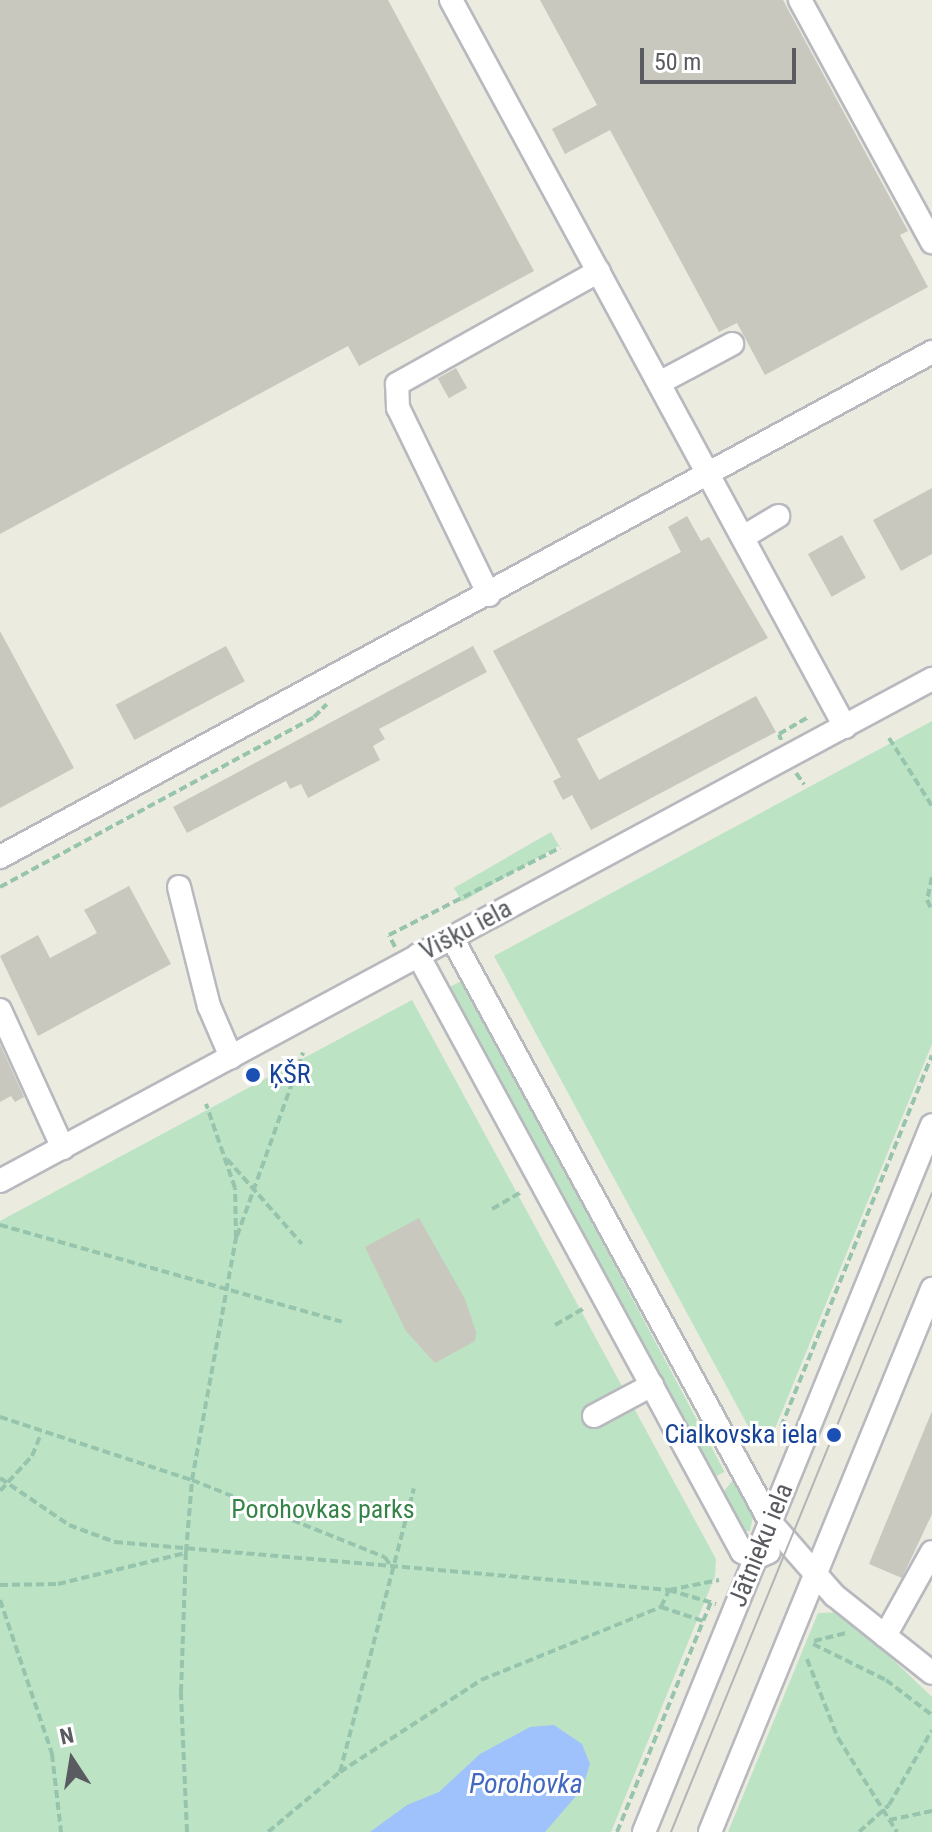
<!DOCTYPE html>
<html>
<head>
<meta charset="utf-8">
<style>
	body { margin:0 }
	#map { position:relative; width:932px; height:1832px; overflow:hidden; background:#ecebe0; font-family:"Roboto Condensed",sans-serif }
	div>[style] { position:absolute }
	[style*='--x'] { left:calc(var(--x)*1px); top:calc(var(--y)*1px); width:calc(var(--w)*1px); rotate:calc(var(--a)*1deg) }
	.green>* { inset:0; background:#bce3c4; transform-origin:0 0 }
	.water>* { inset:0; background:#9fc2fd }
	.building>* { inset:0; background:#c8c8bf; transform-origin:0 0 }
	.path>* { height:4px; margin-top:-2px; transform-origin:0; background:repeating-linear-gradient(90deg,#96c4ac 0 8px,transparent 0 12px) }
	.roads { filter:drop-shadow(2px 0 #b8b9bf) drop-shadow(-2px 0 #b8b9bf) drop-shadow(0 2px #b8b9bf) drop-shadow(0 -2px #b8b9bf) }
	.minor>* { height:22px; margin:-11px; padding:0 11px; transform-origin:11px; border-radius:11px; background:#fff }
	.tram>* { height:2px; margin:-1px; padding:0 1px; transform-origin:1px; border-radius:1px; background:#b3b4b4 }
	.dots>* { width:22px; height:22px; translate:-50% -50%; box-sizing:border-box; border:4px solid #fff; border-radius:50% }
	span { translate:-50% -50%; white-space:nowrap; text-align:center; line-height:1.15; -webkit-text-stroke:6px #fff; paint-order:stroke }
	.street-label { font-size:26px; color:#595b61 }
	.transit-label { font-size:26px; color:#164399 }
	.left { translate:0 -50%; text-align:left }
	.right { translate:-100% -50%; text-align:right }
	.park-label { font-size:26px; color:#368348 }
	.water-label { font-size:28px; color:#4368bf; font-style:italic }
	.north { position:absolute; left:32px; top:1720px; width:80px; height:80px; -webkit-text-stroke:6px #fff; paint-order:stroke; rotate:348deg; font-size:22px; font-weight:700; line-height:32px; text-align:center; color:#595b61 }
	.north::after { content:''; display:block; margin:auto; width:28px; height:36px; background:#595b61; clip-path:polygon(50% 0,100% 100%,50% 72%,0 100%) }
	.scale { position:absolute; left:640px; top:48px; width:156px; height:36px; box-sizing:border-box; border:4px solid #595b61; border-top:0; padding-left:10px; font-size:24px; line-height:28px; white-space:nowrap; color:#595b61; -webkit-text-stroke:6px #fff; paint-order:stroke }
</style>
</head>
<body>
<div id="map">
	<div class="green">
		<div style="clip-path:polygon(932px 721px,932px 1044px,776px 1426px,771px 1436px,755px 1439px,494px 956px)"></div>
		<div style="left:551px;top:832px;width:16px;height:112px;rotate:60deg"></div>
		<div style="left:463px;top:980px;width:557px;height:18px;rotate:62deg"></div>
		<div style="clip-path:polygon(412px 1000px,716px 1559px,715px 1576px,611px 1832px,0 1832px,0 1221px)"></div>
		<div style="clip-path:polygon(733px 1480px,753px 1517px,750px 1531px,742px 1531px,720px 1496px)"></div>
		<div style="clip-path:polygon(843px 1612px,932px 1697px,932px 1832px,728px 1832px,818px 1613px)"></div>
	</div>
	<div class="water">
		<div style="clip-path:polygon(554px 1725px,582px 1744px,590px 1764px,582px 1789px,545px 1832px,370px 1832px,407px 1805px,439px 1792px,480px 1754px,530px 1727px)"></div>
	</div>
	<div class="building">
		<div style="clip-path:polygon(0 0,388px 0,534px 271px,359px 366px,348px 346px,0 534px)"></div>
		<div style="clip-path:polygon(540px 0,783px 0,908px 231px,900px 235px,928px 287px,765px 375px,737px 323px,719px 332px,610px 130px,565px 154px,552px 129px,597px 105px)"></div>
		<div style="left:456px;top:368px;width:23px;height:21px;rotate:61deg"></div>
		<div style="clip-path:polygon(932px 488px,932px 554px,901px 571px,873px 520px)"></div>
		<div style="clip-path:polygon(687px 516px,701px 541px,709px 537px,768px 638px,577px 739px,599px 780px,756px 696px,776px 732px,591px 830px,572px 795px,563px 800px,553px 781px,561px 777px,493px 651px,681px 552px,668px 527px)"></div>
		<div style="left:842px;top:535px;width:49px;height:39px;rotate:61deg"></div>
		<div style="clip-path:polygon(0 631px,74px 768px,0 808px)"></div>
		<div style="left:226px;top:646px;width:40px;height:125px;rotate:62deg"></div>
		<div style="clip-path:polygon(473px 646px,487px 672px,379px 729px,385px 739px,373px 746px,380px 760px,308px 798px,301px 784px,290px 789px,286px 781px,187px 833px,173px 807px)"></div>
		<div style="clip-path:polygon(129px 886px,171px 964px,38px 1036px,0 956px,38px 935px,50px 958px,97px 933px,84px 910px)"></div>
		<div style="clip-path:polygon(0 1044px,24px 1097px,15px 1102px,11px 1096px,0 1102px)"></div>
		<div style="clip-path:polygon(419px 1218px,465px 1299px,476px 1332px,475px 1341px,435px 1363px,406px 1331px,365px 1247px)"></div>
		<div style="clip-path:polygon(932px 1411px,932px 1514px,902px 1578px,869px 1564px)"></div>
	</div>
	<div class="path">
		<div style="--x:889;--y:738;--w:80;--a:57.7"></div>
		<div style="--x:781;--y:740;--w:6;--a:-108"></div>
		<div style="--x:779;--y:734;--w:34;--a:-30"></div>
		<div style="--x:796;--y:773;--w:14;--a:54"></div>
		<div style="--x:932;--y:877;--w:24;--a:102"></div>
		<div style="--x:927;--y:900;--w:11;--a:63"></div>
		<div style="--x:0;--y:887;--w:357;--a:-28.4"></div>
		<div style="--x:314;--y:717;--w:18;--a:-45"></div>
		<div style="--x:395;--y:947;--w:13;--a:-117"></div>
		<div style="--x:389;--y:935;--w:192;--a:-27"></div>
		<div style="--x:227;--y:1159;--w:113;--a:48.6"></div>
		<div style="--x:492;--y:1209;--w:34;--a:-30"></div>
		<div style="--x:0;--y:1225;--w:355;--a:15.8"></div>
		<div style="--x:237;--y:1236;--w:195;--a:-70.2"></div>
		<div style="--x:555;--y:1325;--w:34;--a:-30"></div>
		<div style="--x:0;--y:1417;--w:202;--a:18.2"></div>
		<div style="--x:192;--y:1480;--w:208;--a:21.8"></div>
		<div style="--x:385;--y:1557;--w:12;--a:59"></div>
		<div style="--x:788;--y:1430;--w:8;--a:-157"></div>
		<div style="--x:781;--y:1427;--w:401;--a:-67.9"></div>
		<div style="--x:0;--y:1478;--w:83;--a:34.3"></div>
		<div style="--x:69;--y:1525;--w:49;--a:20.3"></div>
		<div style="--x:115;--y:1542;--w:556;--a:4.95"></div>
		<div style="--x:669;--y:1590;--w:49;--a:16.6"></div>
		<div style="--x:0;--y:1491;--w:47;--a:-47.6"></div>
		<div style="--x:32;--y:1456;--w:24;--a:-68"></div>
		<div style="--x:0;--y:1585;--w:58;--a:-1"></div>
		<div style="--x:58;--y:1584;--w:131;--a:-13.7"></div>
		<div style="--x:0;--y:1600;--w:163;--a:71.3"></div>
		<div style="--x:52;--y:1754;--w:79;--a:83.4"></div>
		<div style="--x:661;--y:1607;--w:44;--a:18.4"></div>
		<div style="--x:814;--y:1641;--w:34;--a:-14"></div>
		<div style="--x:813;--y:1644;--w:81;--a:26.3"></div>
		<div style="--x:886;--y:1680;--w:58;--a:37.3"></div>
		<div style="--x:807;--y:1659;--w:85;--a:68.6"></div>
		<div style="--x:838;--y:1738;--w:111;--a:57.9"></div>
		<div style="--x:340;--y:1772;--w:293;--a:-75.4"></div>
		<div style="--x:889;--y:1820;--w:44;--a:-11.8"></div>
		<div style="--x:187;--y:1832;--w:140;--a:-92.5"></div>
		<div style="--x:181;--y:1692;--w:140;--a:-88"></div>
		<div style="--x:186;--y:1552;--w:72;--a:-85.2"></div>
		<div style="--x:192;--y:1480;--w:246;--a:-79.7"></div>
		<div style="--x:236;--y:1238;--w:50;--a:-91.1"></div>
		<div style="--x:235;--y:1188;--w:89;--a:-109"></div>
		<div style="--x:268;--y:1832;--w:94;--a:-39.8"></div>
		<div style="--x:340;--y:1772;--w:168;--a:-33.1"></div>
		<div style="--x:481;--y:1680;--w:194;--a:-22.1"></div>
		<div style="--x:661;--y:1607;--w:19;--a:-65"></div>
		<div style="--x:669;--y:1590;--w:51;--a:-11.3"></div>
		<div style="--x:617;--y:1832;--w:248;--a:-67.8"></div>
		<div style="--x:859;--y:1832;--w:40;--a:-42"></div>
		<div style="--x:889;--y:1805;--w:86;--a:-60.2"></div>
	</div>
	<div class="roads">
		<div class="minor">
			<div style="--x:451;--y:0;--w:827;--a:61.54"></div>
			<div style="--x:800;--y:0;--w:276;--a:61.4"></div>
			<div style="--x:659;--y:383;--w:83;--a:-28.1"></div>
			<div style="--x:745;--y:536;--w:39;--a:-31"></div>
			<div style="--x:489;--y:595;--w:208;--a:-115.9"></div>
			<div style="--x:398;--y:408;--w:24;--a:-92"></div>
			<div style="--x:397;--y:384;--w:231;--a:-29.2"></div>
			<div style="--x:0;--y:857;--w:1060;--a:-28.45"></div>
			<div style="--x:179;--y:887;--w:123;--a:75.9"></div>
			<div style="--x:209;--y:1006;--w:56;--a:66.7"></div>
			<div style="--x:452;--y:938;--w:666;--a:61.4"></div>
			<div style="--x:771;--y:1523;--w:96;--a:48.8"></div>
			<div style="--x:834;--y:1595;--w:125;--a:38.5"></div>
			<div style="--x:418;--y:955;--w:679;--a:61.51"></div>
			<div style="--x:742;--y:1552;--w:14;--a:25"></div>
			<div style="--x:755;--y:1558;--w:15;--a:-23"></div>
			<div style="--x:0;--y:1010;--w:152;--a:65.5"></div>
			<div style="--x:0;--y:1181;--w:1059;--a:-28.31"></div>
			<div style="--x:594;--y:1416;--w:66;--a:-28.1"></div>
			<div style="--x:885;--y:1636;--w:96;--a:-60.8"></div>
			<div style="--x:644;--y:1832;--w:763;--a:-67.84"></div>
			<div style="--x:710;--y:1832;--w:587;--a:-67.76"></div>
		</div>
	</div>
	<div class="tram">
		<div style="--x:671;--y:1832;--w:690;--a:-67.78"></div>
	</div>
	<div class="dots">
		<div style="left:253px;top:1075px;background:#1a4fb4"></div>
		<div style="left:834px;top:1435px;background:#1a4fb4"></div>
	</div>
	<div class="street-label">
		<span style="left:466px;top:930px;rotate:-28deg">Višķu iela</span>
		<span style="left:761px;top:1545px;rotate:-68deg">Jātnieku iela</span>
	</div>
	<div class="transit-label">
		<span class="left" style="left:269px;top:1075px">ĶŠR</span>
		<span class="right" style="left:818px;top:1435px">Cialkovska iela</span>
	</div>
	<div class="park-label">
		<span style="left:323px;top:1510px">Porohovkas parks</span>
	</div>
	<div class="water-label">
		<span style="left:526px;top:1784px">Porohovka</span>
	</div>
	<div class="north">N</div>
	<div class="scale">50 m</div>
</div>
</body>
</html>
